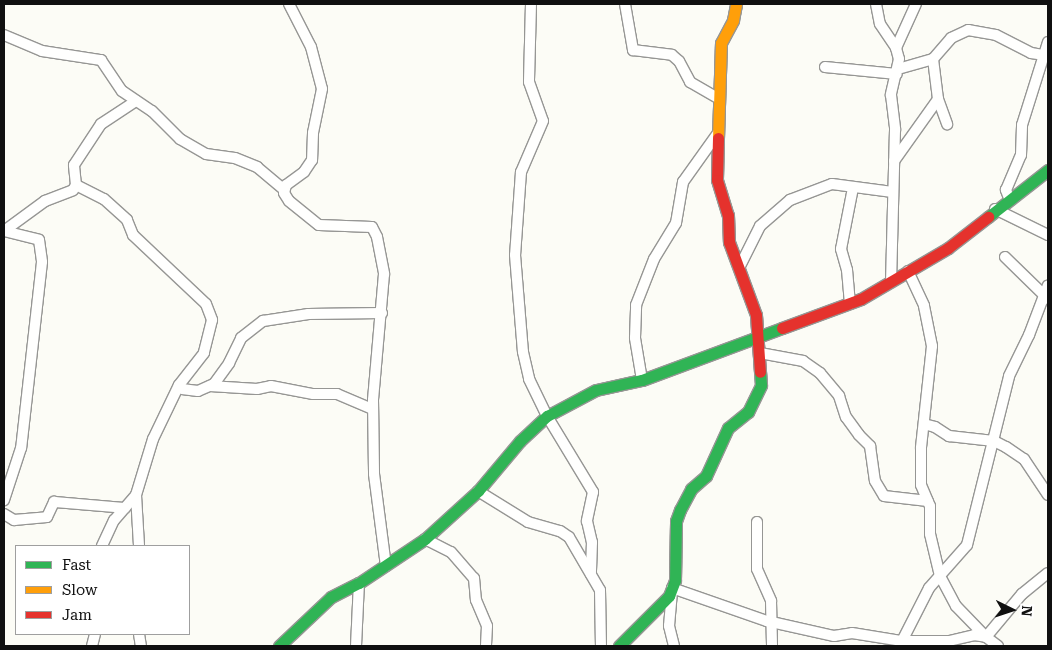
<!DOCTYPE html>
<html>
<head>
<meta charset="utf-8">
<style>
	body { margin:0 }
	#map { position:relative; width:1052px; height:650px; overflow:hidden; background:#fcfcf6; font-family:"Roboto Serif",serif }
	div>[style] { position:absolute }
	[style*='--x'] { left:calc(var(--x)*1px); top:calc(var(--y)*1px); width:calc(var(--w)*1px); rotate:calc(var(--a)*1deg) }
	.roads { filter:drop-shadow(1px 0 #969694) drop-shadow(-1px 0 #969694) drop-shadow(0 1px #969694) drop-shadow(0 -1px #969694) }
	.street>* { height:10px; margin:-5px; padding:0 5px; transform-origin:5px; border-radius:5px; background:#fffffe }
	.fast>* { height:11px; margin:-5.5px; padding:0 5.5px; transform-origin:5.5px; border-radius:5.5px; background:#30b455 }
	.slow>* { height:11px; margin:-5.5px; padding:0 5.5px; transform-origin:5.5px; border-radius:5.5px; background:#ff9f0a }
	.jam>* { height:11px; margin:-5.5px; padding:0 5.5px; transform-origin:5.5px; border-radius:5.5px; background:#e5322d }
	span { translate:-50% -50%; white-space:nowrap; text-align:center; line-height:1.15; -webkit-text-stroke:5px #fff; paint-order:stroke }
	.frame { position:absolute; inset:0; border:5px solid #101010; pointer-events:none }
	.legend { position:absolute; left:15px; top:545px; width:175px; height:90px; box-sizing:border-box; background:#fff; border:1px solid #9f9f9f; margin:0; padding:6px 9px; list-style:none; font-size:15px; color:#101010 }
	.legend li { display:flex; align-items:center; gap:10px; height:25px }
	.legend b { width:25px; border:1px solid #9f9f9f }
	.north { position:absolute; left:987px; top:585px; width:50px; height:50px; -webkit-text-stroke:4px #fff; paint-order:stroke; rotate:94deg; font-size:14px; font-weight:700; line-height:20px; text-align:center; color:#101010 }
	.north::after { content:''; display:block; margin:auto; width:18px; height:22px; background:#101010; clip-path:polygon(50% 0,100% 100%,50% 72%,0 100%) }
</style>
</head>
<body>
<div id="map">
	<div class="roads">
		<div class="street">
			<div style="--x:289;--y:4;--w:48;--a:62.9"></div>
			<div style="--x:311;--y:47;--w:43;--a:75.3"></div>
			<div style="--x:322;--y:89;--w:45;--a:101.6"></div>
			<div style="--x:313;--y:133;--w:27;--a:92"></div>
			<div style="--x:312;--y:160;--w:14;--a:124"></div>
			<div style="--x:304;--y:172;--w:22;--a:144"></div>
			<div style="--x:286;--y:185;--w:8;--a:104"></div>
			<div style="--x:284;--y:193;--w:9;--a:58"></div>
			<div style="--x:289;--y:201;--w:38;--a:39"></div>
			<div style="--x:319;--y:225;--w:53;--a:2.2"></div>
			<div style="--x:372;--y:227;--w:11;--a:63"></div>
			<div style="--x:377;--y:237;--w:38;--a:79"></div>
			<div style="--x:384;--y:274;--w:126;--a:95"></div>
			<div style="--x:373;--y:400;--w:74;--a:89.2"></div>
			<div style="--x:374;--y:474;--w:93;--a:82.6"></div>
			<div style="--x:531;--y:4;--w:78;--a:91.5"></div>
			<div style="--x:529;--y:82;--w:41;--a:70.3"></div>
			<div style="--x:543;--y:121;--w:56;--a:113.3"></div>
			<div style="--x:521;--y:172;--w:83;--a:94.1"></div>
			<div style="--x:515;--y:255;--w:97;--a:85.3"></div>
			<div style="--x:523;--y:352;--w:28;--a:77"></div>
			<div style="--x:529;--y:379;--w:41;--a:64.1"></div>
			<div style="--x:547;--y:416;--w:89;--a:58.8"></div>
			<div style="--x:593;--y:492;--w:30;--a:102"></div>
			<div style="--x:587;--y:521;--w:22;--a:77"></div>
			<div style="--x:592;--y:542;--w:32;--a:92"></div>
			<div style="--x:625;--y:4;--w:47;--a:80.1"></div>
			<div style="--x:633;--y:50;--w:39;--a:7"></div>
			<div style="--x:672;--y:55;--w:9;--a:41"></div>
			<div style="--x:679;--y:61;--w:24;--a:62"></div>
			<div style="--x:690;--y:82;--w:32;--a:30"></div>
			<div style="--x:876;--y:4;--w:20;--a:79"></div>
			<div style="--x:880;--y:24;--w:29;--a:56"></div>
			<div style="--x:896;--y:48;--w:11;--a:75"></div>
			<div style="--x:899;--y:59;--w:37;--a:103"></div>
			<div style="--x:891;--y:95;--w:35;--a:83"></div>
			<div style="--x:895;--y:130;--w:151;--a:91.5"></div>
			<div style="--x:4;--y:35;--w:41;--a:22.8"></div>
			<div style="--x:42;--y:51;--w:60;--a:8.7"></div>
			<div style="--x:101;--y:60;--w:37;--a:56"></div>
			<div style="--x:122;--y:91;--w:36;--a:34"></div>
			<div style="--x:152;--y:111;--w:40;--a:45"></div>
			<div style="--x:180;--y:139;--w:30;--a:30"></div>
			<div style="--x:206;--y:154;--w:29;--a:8"></div>
			<div style="--x:235;--y:158;--w:24;--a:22"></div>
			<div style="--x:257;--y:167;--w:35;--a:40"></div>
			<div style="--x:896;--y:48;--w:48;--a:-65.6"></div>
			<div style="--x:933;--y:59;--w:40;--a:82.9"></div>
			<div style="--x:938;--y:99;--w:27;--a:70"></div>
			<div style="--x:825;--y:67;--w:72;--a:5.6"></div>
			<div style="--x:898;--y:69;--w:36;--a:-16"></div>
			<div style="--x:933;--y:59;--w:28;--a:-49"></div>
			<div style="--x:951;--y:38;--w:19;--a:-25"></div>
			<div style="--x:968;--y:30;--w:28;--a:10"></div>
			<div style="--x:996;--y:35;--w:39;--a:27"></div>
			<div style="--x:1031;--y:53;--w:12;--a:9"></div>
			<div style="--x:894;--y:161;--w:76;--a:-54.6"></div>
			<div style="--x:76;--y:185;--w:31;--a:27"></div>
			<div style="--x:104;--y:199;--w:31;--a:42"></div>
			<div style="--x:127;--y:220;--w:16;--a:68"></div>
			<div style="--x:133;--y:235;--w:100;--a:43.4"></div>
			<div style="--x:206;--y:304;--w:17;--a:69"></div>
			<div style="--x:212;--y:320;--w:34;--a:104"></div>
			<div style="--x:204;--y:353;--w:41;--a:128"></div>
			<div style="--x:179;--y:385;--w:60;--a:115.7"></div>
			<div style="--x:153;--y:439;--w:59;--a:106.9"></div>
			<div style="--x:136;--y:495;--w:33;--a:131"></div>
			<div style="--x:114;--y:520;--w:29;--a:115"></div>
			<div style="--x:1009;--y:198;--w:9;--a:-111"></div>
			<div style="--x:1006;--y:190;--w:38;--a:-67"></div>
			<div style="--x:1021;--y:155;--w:30;--a:-88"></div>
			<div style="--x:1022;--y:125;--w:87;--a:-72.6"></div>
			<div style="--x:995;--y:209;--w:59;--a:26.1"></div>
			<div style="--x:4;--y:231;--w:36;--a:14"></div>
			<div style="--x:39;--y:240;--w:22;--a:82"></div>
			<div style="--x:42;--y:262;--w:187;--a:96.4"></div>
			<div style="--x:21;--y:448;--w:55;--a:108.1"></div>
			<div style="--x:4;--y:231;--w:51;--a:-36.2"></div>
			<div style="--x:45;--y:201;--w:30;--a:-21"></div>
			<div style="--x:73;--y:190;--w:6;--a:-59"></div>
			<div style="--x:76;--y:185;--w:20;--a:-96"></div>
			<div style="--x:74;--y:165;--w:49;--a:-56.6"></div>
			<div style="--x:101;--y:124;--w:42;--a:-33.3"></div>
			<div style="--x:1005;--y:257;--w:60;--a:44.3"></div>
			<div style="--x:739;--y:268;--w:47;--a:-63.4"></div>
			<div style="--x:760;--y:226;--w:40;--a:-41"></div>
			<div style="--x:790;--y:200;--w:45;--a:-20.9"></div>
			<div style="--x:832;--y:184;--w:61;--a:7.6"></div>
			<div style="--x:908;--y:271;--w:38;--a:65"></div>
			<div style="--x:924;--y:306;--w:41;--a:78.7"></div>
			<div style="--x:932;--y:346;--w:103;--a:96.2"></div>
			<div style="--x:921;--y:448;--w:37;--a:90"></div>
			<div style="--x:921;--y:485;--w:23;--a:67"></div>
			<div style="--x:930;--y:506;--w:28;--a:90"></div>
			<div style="--x:930;--y:534;--w:43;--a:76.6"></div>
			<div style="--x:940;--y:576;--w:34;--a:62"></div>
			<div style="--x:956;--y:606;--w:43;--a:45.9"></div>
			<div style="--x:986;--y:637;--w:56;--a:-50.1"></div>
			<div style="--x:1022;--y:594;--w:33;--a:-39"></div>
			<div style="--x:850;--y:304;--w:34;--a:-95"></div>
			<div style="--x:847;--y:270;--w:22;--a:-106"></div>
			<div style="--x:841;--y:249;--w:62;--a:-78.9"></div>
			<div style="--x:760;--y:353;--w:44;--a:10.5"></div>
			<div style="--x:803;--y:361;--w:21;--a:35"></div>
			<div style="--x:820;--y:373;--w:30;--a:50"></div>
			<div style="--x:839;--y:396;--w:22;--a:72"></div>
			<div style="--x:846;--y:417;--w:22;--a:54"></div>
			<div style="--x:859;--y:435;--w:16;--a:45"></div>
			<div style="--x:870;--y:446;--w:35;--a:82"></div>
			<div style="--x:875;--y:481;--w:17;--a:59"></div>
			<div style="--x:884;--y:496;--w:44;--a:6.5"></div>
			<div style="--x:642;--y:380;--w:43;--a:-99.5"></div>
			<div style="--x:635;--y:338;--w:33;--a:-88"></div>
			<div style="--x:636;--y:305;--w:49;--a:-68.6"></div>
			<div style="--x:654;--y:259;--w:42;--a:-58.6"></div>
			<div style="--x:676;--y:223;--w:42;--a:-80.3"></div>
			<div style="--x:683;--y:182;--w:60;--a:-54.5"></div>
			<div style="--x:210;--y:386;--w:47;--a:3.7"></div>
			<div style="--x:257;--y:389;--w:14;--a:-12"></div>
			<div style="--x:271;--y:386;--w:43;--a:10.8"></div>
			<div style="--x:313;--y:394;--w:24;--a:0"></div>
			<div style="--x:337;--y:394;--w:39;--a:23"></div>
			<div style="--x:182;--y:389;--w:16;--a:7"></div>
			<div style="--x:198;--y:391;--w:17;--a:-24"></div>
			<div style="--x:214;--y:384;--w:26;--a:-54"></div>
			<div style="--x:229;--y:363;--w:28;--a:-64"></div>
			<div style="--x:241;--y:338;--w:28;--a:-38"></div>
			<div style="--x:263;--y:321;--w:46;--a:-8.8"></div>
			<div style="--x:308;--y:314;--w:74;--a:-0.8"></div>
			<div style="--x:924;--y:424;--w:11;--a:15"></div>
			<div style="--x:935;--y:427;--w:17;--a:33"></div>
			<div style="--x:949;--y:436;--w:45;--a:6.3"></div>
			<div style="--x:994;--y:441;--w:13;--a:27"></div>
			<div style="--x:1006;--y:447;--w:22;--a:34"></div>
			<div style="--x:1024;--y:459;--w:43;--a:56.3"></div>
			<div style="--x:478;--y:491;--w:59;--a:31.8"></div>
			<div style="--x:528;--y:522;--w:33;--a:16"></div>
			<div style="--x:560;--y:531;--w:11;--a:34"></div>
			<div style="--x:569;--y:537;--w:61;--a:59.7"></div>
			<div style="--x:600;--y:590;--w:56;--a:89"></div>
			<div style="--x:136;--y:495;--w:51;--a:86.6"></div>
			<div style="--x:4;--y:514;--w:12;--a:31"></div>
			<div style="--x:14;--y:520;--w:33;--a:-5"></div>
			<div style="--x:47;--y:517;--w:17;--a:-65"></div>
			<div style="--x:54;--y:502;--w:71;--a:4.8"></div>
			<div style="--x:757;--y:522;--w:47;--a:90"></div>
			<div style="--x:757;--y:569;--w:35;--a:66"></div>
			<div style="--x:771;--y:601;--w:45;--a:88.7"></div>
			<div style="--x:425;--y:539;--w:29;--a:27"></div>
			<div style="--x:451;--y:552;--w:35;--a:49"></div>
			<div style="--x:474;--y:578;--w:22;--a:85"></div>
			<div style="--x:476;--y:600;--w:28;--a:67"></div>
			<div style="--x:487;--y:626;--w:20;--a:93"></div>
			<div style="--x:139;--y:634;--w:12;--a:81"></div>
			<div style="--x:900;--y:645;--w:64;--a:-63"></div>
			<div style="--x:929;--y:588;--w:57;--a:-48.5"></div>
			<div style="--x:967;--y:545;--w:174;--a:-76"></div>
			<div style="--x:1009;--y:376;--w:46;--a:-64"></div>
			<div style="--x:1029;--y:335;--w:53;--a:-69.2"></div>
			<div style="--x:92;--y:646;--w:12;--a:-76"></div>
			<div style="--x:356;--y:646;--w:63;--a:-87.3"></div>
			<div style="--x:674;--y:646;--w:21;--a:-104"></div>
			<div style="--x:669;--y:626;--w:38;--a:-85"></div>
			<div style="--x:672;--y:588;--w:101;--a:19.2"></div>
			<div style="--x:767;--y:621;--w:69;--a:12.6"></div>
			<div style="--x:834;--y:636;--w:18;--a:-9"></div>
			<div style="--x:852;--y:633;--w:51;--a:9.1"></div>
			<div style="--x:902;--y:641;--w:47;--a:0"></div>
			<div style="--x:949;--y:641;--w:26;--a:-13"></div>
			<div style="--x:974;--y:635;--w:12;--a:9"></div>
			<div style="--x:986;--y:637;--w:15;--a:37"></div>
		</div>
		<div class="fast">
			<div style="--x:988;--y:217;--w:76;--a:-38.1"></div>
			<div style="--x:279;--y:646;--w:71;--a:-43.3"></div>
			<div style="--x:331;--y:597;--w:31;--a:-27"></div>
			<div style="--x:359;--y:583;--w:79;--a:-33.7"></div>
			<div style="--x:425;--y:539;--w:72;--a:-42.2"></div>
			<div style="--x:478;--y:491;--w:65;--a:-50"></div>
			<div style="--x:520;--y:441;--w:37;--a:-43"></div>
			<div style="--x:547;--y:416;--w:55;--a:-28"></div>
			<div style="--x:596;--y:390;--w:47;--a:-12.3"></div>
			<div style="--x:642;--y:380;--w:149;--a:-20.4"></div>
			<div style="--x:619;--y:646;--w:71;--a:-45"></div>
			<div style="--x:669;--y:596;--w:17;--a:-69"></div>
			<div style="--x:675;--y:580;--w:59;--a:-89"></div>
			<div style="--x:676;--y:521;--w:12;--a:-70"></div>
			<div style="--x:680;--y:510;--w:24;--a:-62"></div>
			<div style="--x:691;--y:489;--w:20;--a:-41"></div>
			<div style="--x:706;--y:476;--w:53;--a:-65.4"></div>
			<div style="--x:728;--y:428;--w:26;--a:-39"></div>
			<div style="--x:748;--y:412;--w:30;--a:-64"></div>
			<div style="--x:761;--y:385;--w:13;--a:-94"></div>
		</div>
		<div class="slow">
			<div style="--x:718;--y:138;--w:95;--a:-88.2"></div>
			<div style="--x:721;--y:43;--w:26;--a:-62"></div>
			<div style="--x:733;--y:20;--w:16;--a:-79"></div>
		</div>
		<div class="jam">
			<div style="--x:718;--y:138;--w:42;--a:91.4"></div>
			<div style="--x:717;--y:180;--w:37;--a:73"></div>
			<div style="--x:728;--y:215;--w:27;--a:88"></div>
			<div style="--x:729;--y:242;--w:78;--a:69.7"></div>
			<div style="--x:756;--y:315;--w:57;--a:86"></div>
			<div style="--x:782;--y:328;--w:84;--a:-20.2"></div>
			<div style="--x:861;--y:299;--w:101;--a:-30.4"></div>
			<div style="--x:948;--y:248;--w:51;--a:-37.8"></div>
		</div>
	</div>
	<div class="frame"></div>
	<ul class="legend">
	<li><b style="height:6px;background:#30b455"></b>Fast</li>
	<li><b style="height:6px;background:#ff9f0a"></b>Slow</li>
	<li><b style="height:6px;background:#e5322d"></b>Jam</li>
	</ul>
	<div class="north">N</div>
</div>
</body>
</html>
